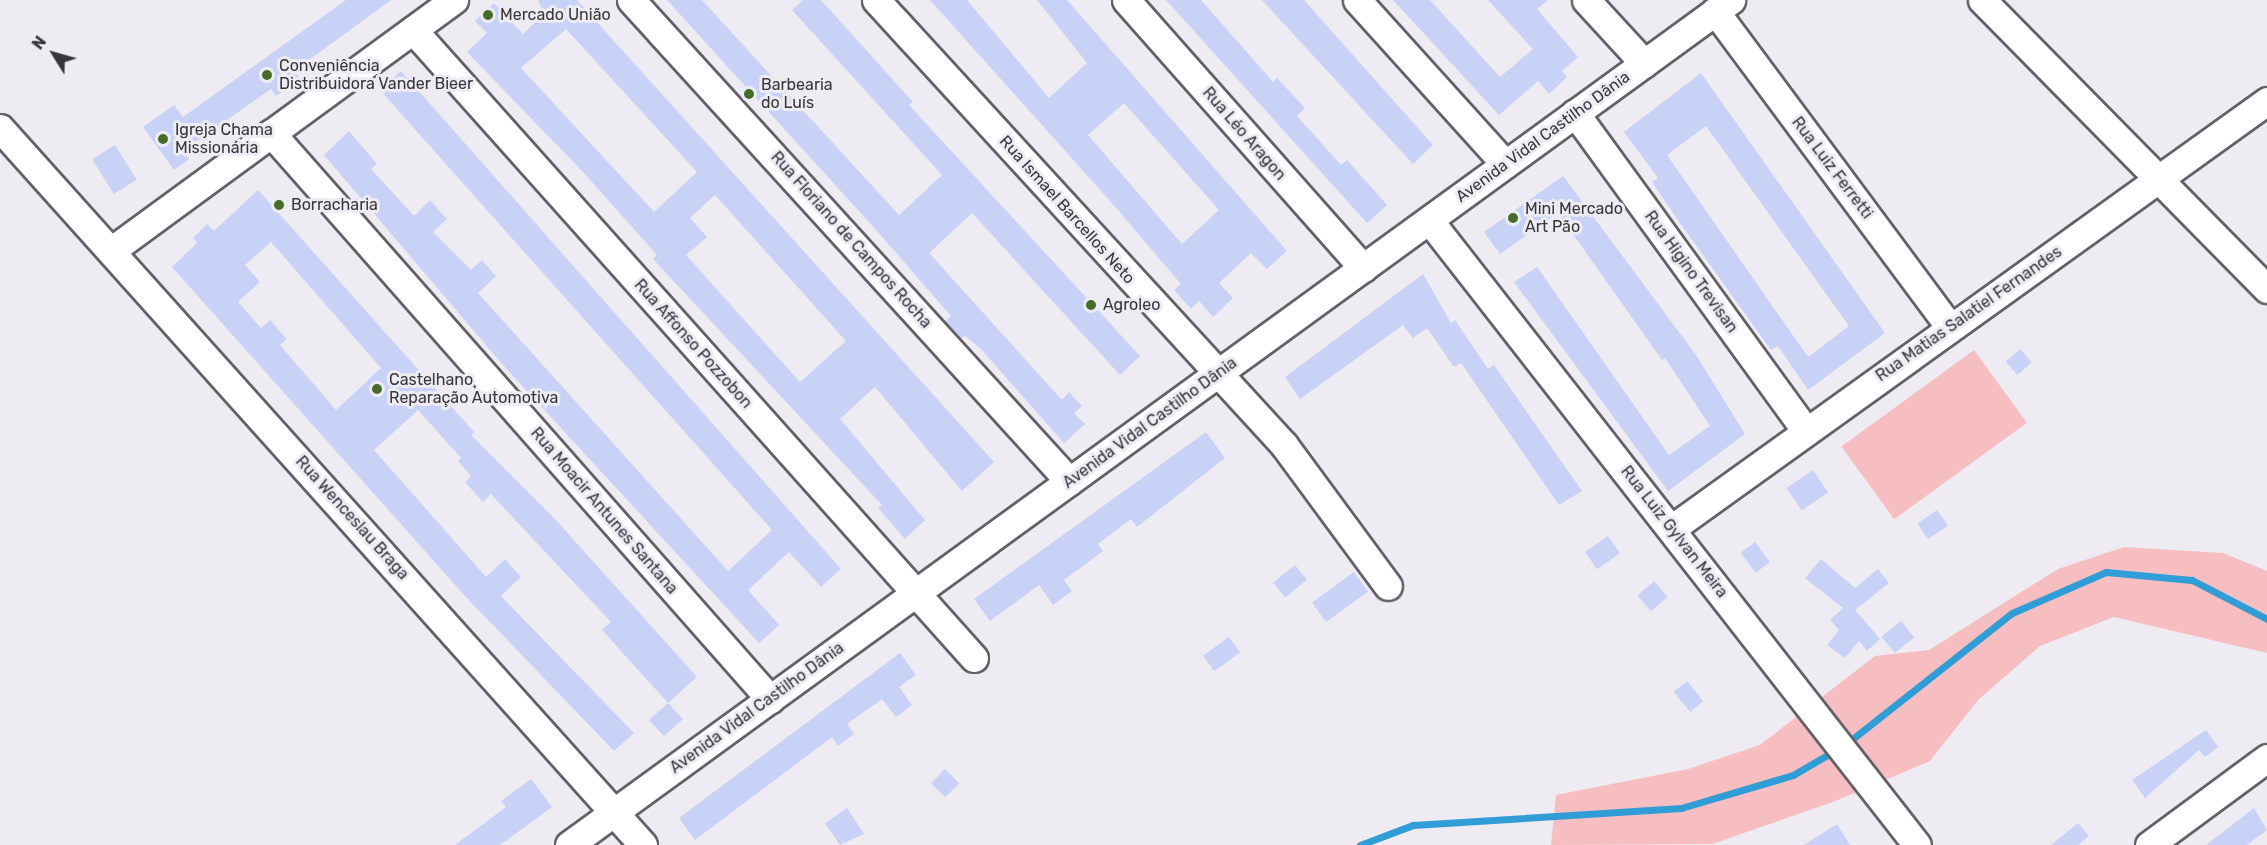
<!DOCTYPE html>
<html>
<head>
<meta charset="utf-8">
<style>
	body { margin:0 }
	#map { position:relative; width:2267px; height:845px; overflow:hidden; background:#eeebf2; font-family:Rubik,sans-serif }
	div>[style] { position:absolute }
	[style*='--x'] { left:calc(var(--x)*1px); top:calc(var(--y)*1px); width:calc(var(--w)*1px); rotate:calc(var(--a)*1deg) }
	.green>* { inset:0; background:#f7bec2; transform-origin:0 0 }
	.stream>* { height:7px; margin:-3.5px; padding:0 3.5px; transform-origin:3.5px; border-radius:3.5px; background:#319dd7 }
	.building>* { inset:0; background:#c7d2f6; transform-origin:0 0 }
	.roads { filter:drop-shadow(2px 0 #636167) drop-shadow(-2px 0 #636167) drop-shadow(0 2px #636167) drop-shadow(0 -2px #636167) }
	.minor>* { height:27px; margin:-13.5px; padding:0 13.5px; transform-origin:13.5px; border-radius:13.5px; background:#fff }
	.dots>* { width:16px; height:16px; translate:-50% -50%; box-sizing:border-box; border:3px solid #eeebf2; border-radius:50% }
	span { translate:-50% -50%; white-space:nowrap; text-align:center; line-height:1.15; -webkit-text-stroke:6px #eeebf2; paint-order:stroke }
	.poi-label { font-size:16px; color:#373639 }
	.left { translate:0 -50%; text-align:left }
	.street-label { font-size:16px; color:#373639 }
	.north { position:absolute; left:24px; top:24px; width:60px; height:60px; -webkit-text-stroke:4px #eeebf2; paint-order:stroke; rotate:307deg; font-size:16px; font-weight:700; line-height:24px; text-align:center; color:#373639 }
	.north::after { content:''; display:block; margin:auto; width:21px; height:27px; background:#373639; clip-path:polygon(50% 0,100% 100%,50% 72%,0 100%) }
</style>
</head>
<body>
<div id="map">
	<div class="green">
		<div style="left:1974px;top:350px;width:90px;height:164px;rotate:54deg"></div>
		<div style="clip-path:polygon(2124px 547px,2223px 553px,2267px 571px,2267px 653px,2114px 617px,2040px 646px,1978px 700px,1930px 761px,1833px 802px,1712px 844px,1551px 845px,1556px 795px,1688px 769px,1760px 745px,1875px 656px,1929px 650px,2058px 569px)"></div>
	</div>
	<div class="stream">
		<div style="--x:1846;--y:744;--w:211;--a:-38.3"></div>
		<div style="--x:2012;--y:613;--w:103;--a:-23.6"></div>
		<div style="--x:2106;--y:572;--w:86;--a:5.3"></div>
		<div style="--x:2192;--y:580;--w:85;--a:27.5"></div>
		<div style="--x:1360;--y:845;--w:57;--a:-20.7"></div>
		<div style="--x:1413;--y:825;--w:269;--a:-3.6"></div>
		<div style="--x:1681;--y:808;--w:117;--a:-16.4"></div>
		<div style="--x:1793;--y:775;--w:50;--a:-30.2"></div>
	</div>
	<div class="building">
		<div style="clip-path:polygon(346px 0,391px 0,294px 71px,300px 79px,276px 96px,271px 89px,183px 151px,189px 159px,174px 170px,143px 127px,174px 105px,183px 117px)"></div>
		<div style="clip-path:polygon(evenodd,538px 0,577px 0,994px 462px,962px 491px,875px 387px,840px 419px,925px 520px,905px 539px,878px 508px,882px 505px,653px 259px,657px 255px,583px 172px,467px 52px,487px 33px,475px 21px,494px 3px,523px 34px,544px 14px,538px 0,566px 29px,697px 172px,654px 212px,521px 68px,566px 29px,538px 0,715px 195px,846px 341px,800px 382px,686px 255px,707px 237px,690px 218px,715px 195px)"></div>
		<div style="clip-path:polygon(667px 0,702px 0,899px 215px,942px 175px,792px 10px,803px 0,821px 0,913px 102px,909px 105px,1140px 356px,1120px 375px,972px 213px,929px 253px,1062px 400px,1069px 392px,1082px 406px,1074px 413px,1085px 424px,1064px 443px,981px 349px,964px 335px,961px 339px,945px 321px,951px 316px,878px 232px)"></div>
		<div style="clip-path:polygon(evenodd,930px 0,967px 0,1049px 98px,1087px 63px,1037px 0,1067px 0,1287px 251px,1267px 269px,1251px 253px,1219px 283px,1233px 298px,1213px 317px,1199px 301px,1191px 309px,1174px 290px,1181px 284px,1111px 202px,930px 0,1124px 103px,1219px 210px,1182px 244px,1088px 135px,1124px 103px)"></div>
		<div style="clip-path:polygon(1166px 0,1201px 0,1273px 82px,1277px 78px,1305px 108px,1297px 116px,1341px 165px,1347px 160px,1387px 205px,1367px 223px)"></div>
		<div style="clip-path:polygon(1262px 0,1304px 0,1433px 145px,1413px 164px)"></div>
		<div style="clip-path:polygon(1393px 0,1430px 0,1500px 77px,1533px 49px,1488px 0,1548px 0,1537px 9px,1578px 57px,1562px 71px,1567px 77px,1549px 94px,1538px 81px,1499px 115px)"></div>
		<div style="clip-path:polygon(401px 71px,841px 569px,821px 587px,789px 552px,748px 590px,779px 625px,759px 643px,503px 365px,324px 155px,349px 131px,377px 164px,371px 169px,414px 216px,430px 200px,447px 219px,433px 232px,471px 270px,482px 260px,496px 276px,478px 293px,728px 571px,772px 530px,380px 90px)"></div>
		<div style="clip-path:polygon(evenodd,1701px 73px,1885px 333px,1808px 390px,1778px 346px,1771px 350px,1675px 216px,1652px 182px,1658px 178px,1624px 132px,1701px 73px,1706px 126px,1849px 326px,1808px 357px,1667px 155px,1706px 126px)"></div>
		<div style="left:115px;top:145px;width:41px;height:27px;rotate:58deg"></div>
		<div style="clip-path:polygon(1563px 176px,1696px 355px,1745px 434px,1668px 491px,1514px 282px,1537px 267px,1669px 455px,1710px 426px,1665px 358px,1662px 360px,1558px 213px,1500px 254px,1484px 232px)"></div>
		<div style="clip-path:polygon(evenodd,258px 190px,474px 432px,471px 435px,554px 518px,697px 677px,668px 703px,683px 719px,664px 736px,649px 720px,668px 703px,602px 630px,611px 622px,491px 494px,483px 502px,465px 482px,471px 476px,458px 461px,461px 458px,418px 410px,374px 450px,486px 577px,505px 559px,521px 577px,501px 596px,634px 733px,614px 751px,465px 596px,172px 267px,197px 243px,193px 238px,207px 224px,214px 231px,258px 190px,271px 242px,381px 368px,336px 410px,280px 345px,287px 339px,270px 320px,261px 328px,238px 302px,260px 282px,245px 265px,271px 242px)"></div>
		<div style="clip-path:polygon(1423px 274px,1451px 323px,1455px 320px,1488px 369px,1494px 365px,1582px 491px,1559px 505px,1461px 363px,1454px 367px,1427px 328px,1413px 338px,1403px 325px,1300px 399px,1285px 377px)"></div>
		<div style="left:2020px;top:349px;width:18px;height:19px;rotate:49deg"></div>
		<div style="clip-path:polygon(1206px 432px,1225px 458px,1137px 527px,1131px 519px,1098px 544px,1103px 551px,1064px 580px,1072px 591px,1053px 605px,1039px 585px,990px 621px,974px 599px)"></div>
		<div style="left:1813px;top:470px;width:27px;height:32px;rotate:56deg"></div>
		<div style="left:1937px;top:510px;width:19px;height:24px;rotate:55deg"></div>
		<div style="left:1608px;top:536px;width:21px;height:28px;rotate:55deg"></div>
		<div style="left:1755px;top:542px;width:25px;height:18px;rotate:53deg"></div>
		<div style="clip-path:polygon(1821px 559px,1855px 588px,1878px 569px,1889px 583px,1855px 610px,1880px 639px,1867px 651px,1859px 641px,1845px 658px,1827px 645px,1839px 630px,1830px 620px,1843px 608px,1805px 578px)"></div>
		<div style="left:1295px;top:565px;width:19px;height:28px;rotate:51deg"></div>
		<div style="left:1354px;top:572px;width:24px;height:52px;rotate:54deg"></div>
		<div style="left:1654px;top:581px;width:21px;height:22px;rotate:49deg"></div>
		<div style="left:1901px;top:621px;width:21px;height:25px;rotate:51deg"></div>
		<div style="left:1229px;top:637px;width:19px;height:32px;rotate:54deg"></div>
		<div style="clip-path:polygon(900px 653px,916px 675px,899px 687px,912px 705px,896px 717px,882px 699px,847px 724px,854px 734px,838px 746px,832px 737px,695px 840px,679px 818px)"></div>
		<div style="left:1687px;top:681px;width:26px;height:17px;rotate:51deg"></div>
		<div style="clip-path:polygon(2206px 730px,2218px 747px,2205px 757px,2199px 750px,2145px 798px,2132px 780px)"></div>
		<div style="left:945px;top:769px;width:20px;height:20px;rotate:45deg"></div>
		<div style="clip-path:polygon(531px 779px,552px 807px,500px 845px,455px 845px,506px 807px,501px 801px)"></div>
		<div style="clip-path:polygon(847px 808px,864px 834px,840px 845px,825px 823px)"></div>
		<div style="clip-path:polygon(2254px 808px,2267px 830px,2247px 845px,2206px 845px)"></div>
		<div style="clip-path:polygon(2078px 823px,2089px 836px,2078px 845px,2051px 845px)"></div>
		<div style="clip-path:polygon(1837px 824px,1850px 845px,1804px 845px)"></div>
	</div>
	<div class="roads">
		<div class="minor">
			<div style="--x:631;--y:0;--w:651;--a:47.68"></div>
			<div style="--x:876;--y:0;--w:604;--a:47.48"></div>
			<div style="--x:1284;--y:445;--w:175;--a:53.6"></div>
			<div style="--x:1126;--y:0;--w:358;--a:48.5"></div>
			<div style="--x:1357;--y:0;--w:221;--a:47.9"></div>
			<div style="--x:1586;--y:0;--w:86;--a:47.4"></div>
			<div style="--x:1982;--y:0;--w:406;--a:45.4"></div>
			<div style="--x:1715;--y:11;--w:392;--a:53.4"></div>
			<div style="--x:413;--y:30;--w:842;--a:48.23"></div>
			<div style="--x:1575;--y:113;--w:393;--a:54"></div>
			<div style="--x:0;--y:128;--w:963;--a:48.11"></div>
			<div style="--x:271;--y:133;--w:755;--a:48.6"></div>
			<div style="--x:1429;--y:220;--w:793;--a:52.02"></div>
			<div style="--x:112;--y:250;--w:424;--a:-36.2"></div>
			<div style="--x:1671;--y:529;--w:734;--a:-35.68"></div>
			<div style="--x:569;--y:845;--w:1437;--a:-36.02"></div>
			<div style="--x:2149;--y:845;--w:147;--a:-36.4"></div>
		</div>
	</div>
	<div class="dots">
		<div style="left:488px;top:15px;background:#456d29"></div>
		<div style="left:267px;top:75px;background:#456d29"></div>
		<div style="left:749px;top:94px;background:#456d29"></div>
		<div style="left:163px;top:139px;background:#456d29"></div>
		<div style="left:279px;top:205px;background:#456d29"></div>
		<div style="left:1513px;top:218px;background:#456d29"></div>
		<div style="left:1091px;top:305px;background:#456d29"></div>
		<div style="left:377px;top:389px;background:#456d29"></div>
	</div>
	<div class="poi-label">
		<span class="left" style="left:500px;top:15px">Mercado União</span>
		<span class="left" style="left:279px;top:75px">Conveniência<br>Distribuidora Vander Bieer</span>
		<span class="left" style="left:761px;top:94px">Barbearia<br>do Luís</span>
		<span class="left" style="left:175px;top:139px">Igreja Chama<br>Missionária</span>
		<span class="left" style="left:291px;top:205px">Borracharia</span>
		<span class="left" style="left:1525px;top:218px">Mini Mercado<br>Art Pão</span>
		<span class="left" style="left:1103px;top:305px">Agroleo</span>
		<span class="left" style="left:389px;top:389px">Castelhano<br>Reparação Automotiva</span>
	</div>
	<div class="street-label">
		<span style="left:1244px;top:134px;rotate:49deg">Rua Léo Aragon</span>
		<span style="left:1543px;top:137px;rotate:-36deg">Avenida Vidal Castilho Dânia</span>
		<span style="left:1832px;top:168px;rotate:53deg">Rua Luiz Ferretti</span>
		<span style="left:1067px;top:210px;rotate:48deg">Rua Ismael Barcellos Neto</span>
		<span style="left:851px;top:240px;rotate:48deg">Rua Floriano de Campos Rocha</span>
		<span style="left:1691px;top:272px;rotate:54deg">Rua Higino Trevisan</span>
		<span style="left:1969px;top:314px;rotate:-35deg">Rua Matias Salatiel Fernandes</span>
		<span style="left:693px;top:344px;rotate:48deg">Rua Affonso Pozzobon</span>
		<span style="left:1150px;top:423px;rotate:-36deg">Avenida Vidal Castilho Dânia</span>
		<span style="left:604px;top:511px;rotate:49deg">Rua Moacir Antunes Santana</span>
		<span style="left:352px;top:518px;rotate:48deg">Rua Wenceslau Braga</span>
		<span style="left:1674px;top:532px;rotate:52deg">Rua Luiz Gylvan Meira</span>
		<span style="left:757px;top:708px;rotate:-36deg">Avenida Vidal Castilho Dânia</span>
	</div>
	<div class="north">N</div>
</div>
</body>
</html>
